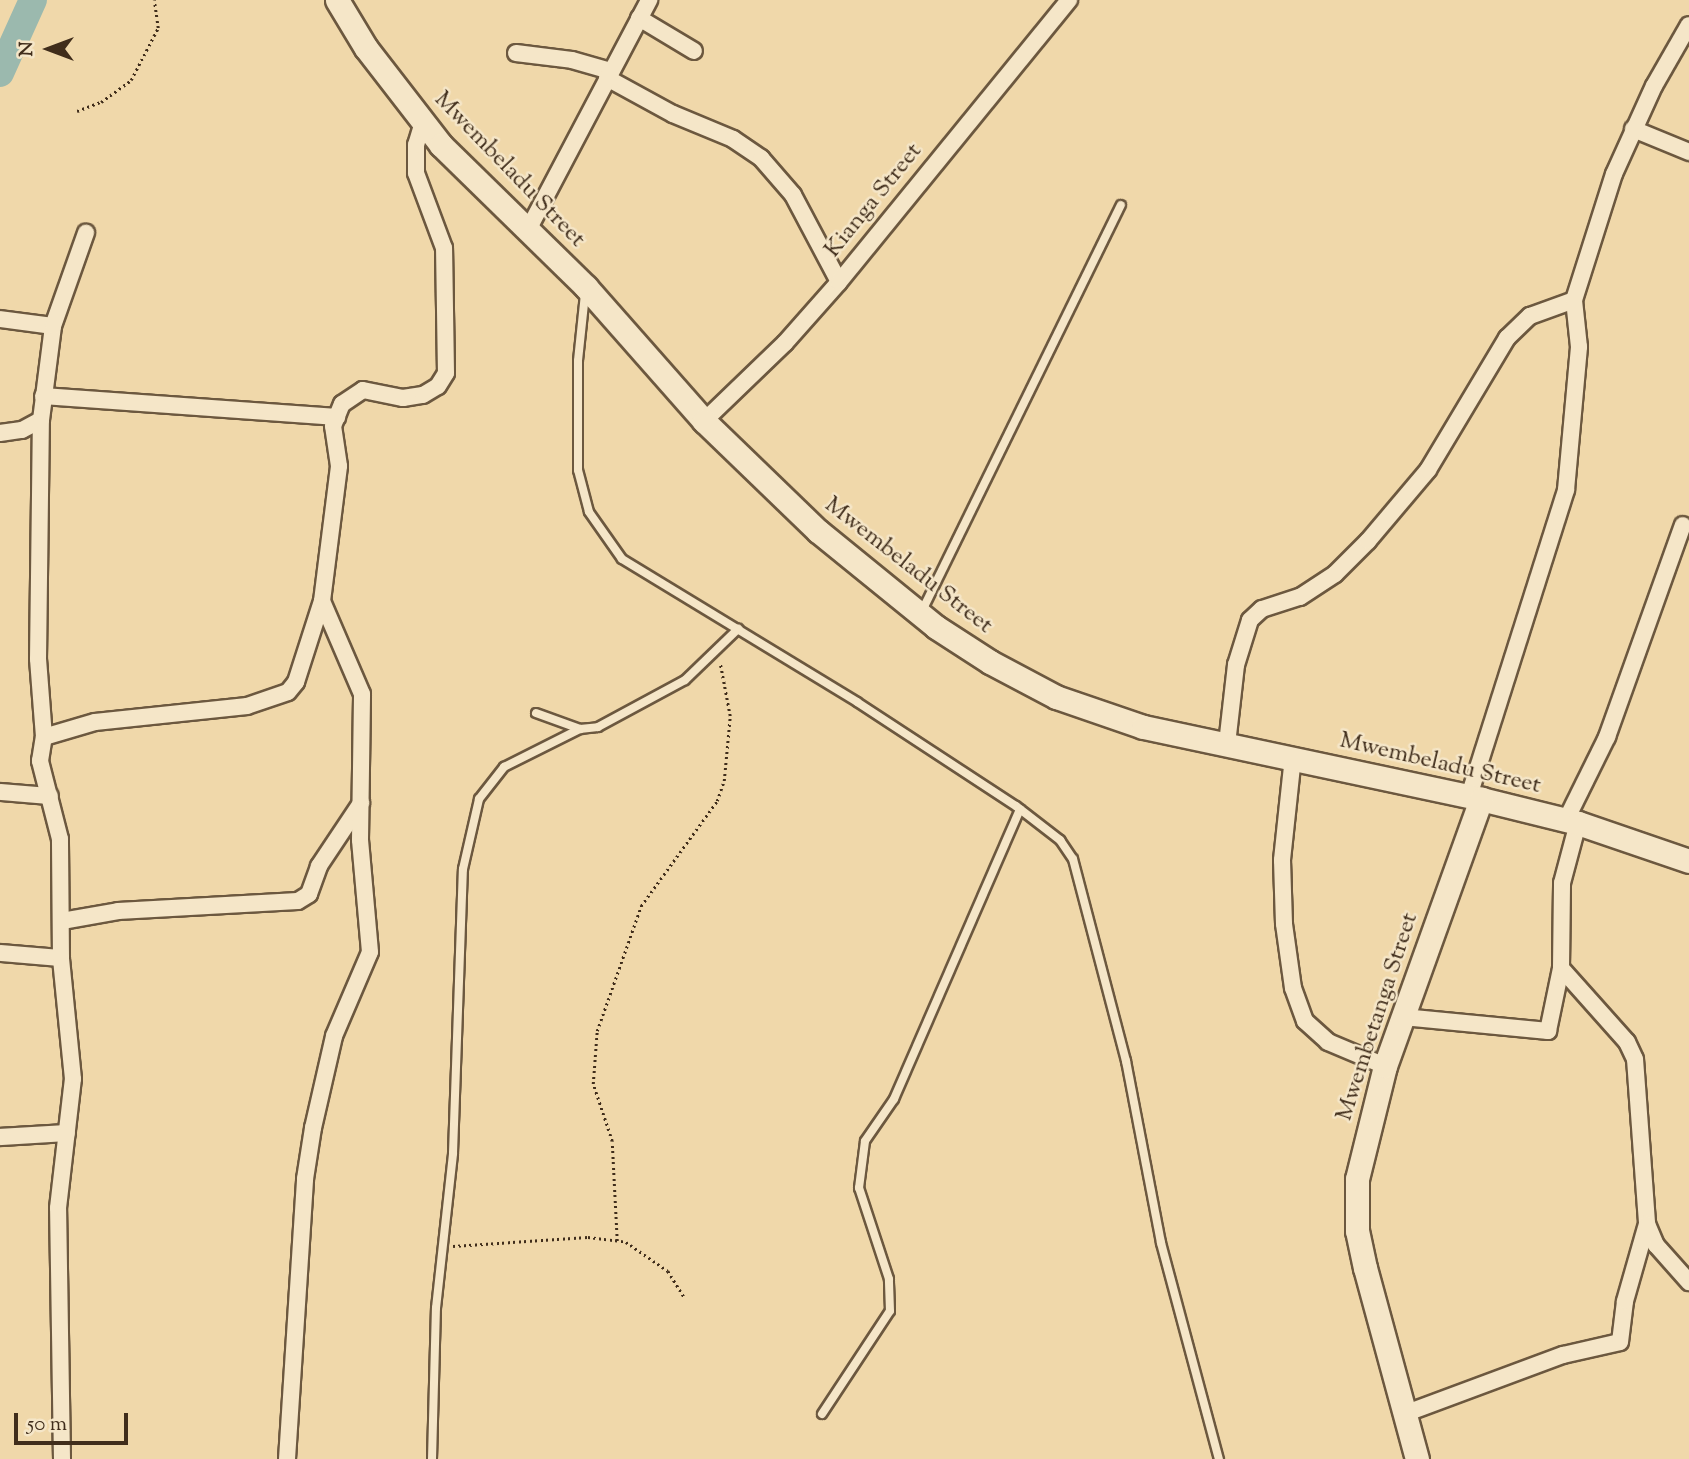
<!DOCTYPE html>
<html>
<head>
<meta charset="utf-8">
<style>
	body { margin:0 }
	#map { position:relative; width:1689px; height:1459px; overflow:hidden; background:#f0d8aa; font-family:"Sorts Mill Goudy",serif }
	div>[style] { position:absolute }
	[style*='--x'] { left:calc(var(--x)*1px); top:calc(var(--y)*1px); width:calc(var(--w)*1px); rotate:calc(var(--a)*1deg) }
	.river>* { height:28px; margin:-14px; padding:0 14px; transform-origin:14px; border-radius:14px; background:#9bb9ae }
	.path>* { height:2.5px; margin-top:-1.25px; transform-origin:0; background:repeating-linear-gradient(90deg,#402d1b 0 2px,transparent 0 5.5px) }
	.roads { filter:drop-shadow(2px 0 #6c583f) drop-shadow(-2px 0 #6c583f) drop-shadow(0 2px #6c583f) drop-shadow(0 -2px #6c583f) }
	.lane>* { height:8px; margin:-4px; padding:0 4px; transform-origin:4px; border-radius:4px; background:#f5e6c8 }
	.street>* { height:16px; margin:-8px; padding:0 8px; transform-origin:8px; border-radius:8px; background:#f5e6c8 }
	.secondary>* { height:23px; margin:-11.5px; padding:0 11.5px; transform-origin:11.5px; border-radius:11.5px; background:#f5e6c8 }
	span { translate:-50% -50%; white-space:nowrap; text-align:center; line-height:1.15; -webkit-text-stroke:5px #f5e6c8; paint-order:stroke }
	.street-label { font-size:24px; color:#402d1b }
	.north { position:absolute; left:14px; top:14px; width:70px; height:70px; -webkit-text-stroke:5px #f5e6c8; paint-order:stroke; rotate:270deg; font-size:19px; font-weight:700; line-height:28px; text-align:center; color:#402d1b }
	.north::after { content:''; display:block; margin:auto; width:24px; height:32px; background:#402d1b; clip-path:polygon(50% 0,100% 100%,50% 72%,0 100%) }
	.scale { position:absolute; left:14px; top:1413px; width:114px; height:32px; box-sizing:border-box; border:4px solid #402d1b; border-top:0; padding-left:9px; font-size:21px; line-height:24px; white-space:nowrap; color:#402d1b; -webkit-text-stroke:5px #f5e6c8; paint-order:stroke }
</style>
</head>
<body>
<div id="map">
	<div class="river">
		<div style="--x:0;--y:73;--w:80;--a:-65.7"></div>
	</div>
	<div class="path">
		<div style="--x:77;--y:111;--w:26;--a:-21"></div>
		<div style="--x:101;--y:102;--w:37;--a:-36"></div>
		<div style="--x:131;--y:80;--w:59;--a:-62.6"></div>
		<div style="--x:158;--y:28;--w:28;--a:-98"></div>
		<div style="--x:617;--y:1241;--w:100;--a:-92.9"></div>
		<div style="--x:612;--y:1141;--w:60;--a:-108.4"></div>
		<div style="--x:593;--y:1084;--w:53;--a:-85.7"></div>
		<div style="--x:597;--y:1031;--w:133;--a:-70.6"></div>
		<div style="--x:641;--y:906;--w:130;--a:-54.1"></div>
		<div style="--x:717;--y:801;--w:21;--a:-71"></div>
		<div style="--x:724;--y:781;--w:65;--a:-84.7"></div>
		<div style="--x:730;--y:716;--w:54;--a:-100.7"></div>
		<div style="--x:453;--y:1246;--w:135;--a:-3.8"></div>
		<div style="--x:588;--y:1237;--w:38;--a:7"></div>
		<div style="--x:626;--y:1242;--w:51;--a:34.6"></div>
		<div style="--x:668;--y:1271;--w:31;--a:58"></div>
	</div>
	<div class="roads">
		<div class="lane">
			<div style="--x:585;--y:294;--w:67;--a:96"></div>
			<div style="--x:578;--y:361;--w:109;--a:90"></div>
			<div style="--x:578;--y:470;--w:43;--a:75.3"></div>
			<div style="--x:589;--y:512;--w:57;--a:54.9"></div>
			<div style="--x:622;--y:559;--w:275;--a:31.3"></div>
			<div style="--x:857;--y:702;--w:190;--a:33.2"></div>
			<div style="--x:1016;--y:806;--w:56;--a:37.7"></div>
			<div style="--x:1060;--y:840;--w:23;--a:56"></div>
			<div style="--x:1073;--y:859;--w:209;--a:75.3"></div>
			<div style="--x:1126;--y:1061;--w:185;--a:79.1"></div>
			<div style="--x:1161;--y:1243;--w:224;--a:75"></div>
			<div style="--x:922;--y:611;--w:452;--a:-63.9"></div>
			<div style="--x:536;--y:713;--w:47;--a:20"></div>
			<div style="--x:580;--y:729;--w:18;--a:-6"></div>
			<div style="--x:598;--y:727;--w:99;--a:-28.4"></div>
			<div style="--x:685;--y:680;--w:74;--a:-43.9"></div>
			<div style="--x:822;--y:1414;--w:123;--a:-56.6"></div>
			<div style="--x:890;--y:1311;--w:32;--a:-92"></div>
			<div style="--x:889;--y:1279;--w:96;--a:-108.2"></div>
			<div style="--x:859;--y:1188;--w:47;--a:-82.7"></div>
			<div style="--x:865;--y:1141;--w:51;--a:-55.4"></div>
			<div style="--x:894;--y:1099;--w:316;--a:-66.5"></div>
			<div style="--x:432;--y:1459;--w:151;--a:-88.5"></div>
			<div style="--x:436;--y:1308;--w:156;--a:-83.7"></div>
			<div style="--x:453;--y:1153;--w:284;--a:-88"></div>
			<div style="--x:463;--y:869;--w:72;--a:-77.1"></div>
			<div style="--x:479;--y:799;--w:41;--a:-52"></div>
			<div style="--x:504;--y:767;--w:85;--a:-26.6"></div>
		</div>
		<div class="street">
			<div style="--x:639;--y:18;--w:64;--a:31"></div>
			<div style="--x:516;--y:53;--w:56;--a:7.1"></div>
			<div style="--x:572;--y:60;--w:40;--a:16"></div>
			<div style="--x:607;--y:78;--w:75;--a:28.6"></div>
			<div style="--x:673;--y:114;--w:65;--a:22.6"></div>
			<div style="--x:733;--y:139;--w:34;--a:34"></div>
			<div style="--x:761;--y:158;--w:49;--a:49.1"></div>
			<div style="--x:793;--y:195;--w:98;--a:62.1"></div>
			<div style="--x:1633;--y:129;--w:61;--a:22.3"></div>
			<div style="--x:529;--y:228;--w:258;--a:-62.2"></div>
			<div style="--x:0;--y:319;--w:53;--a:7.5"></div>
			<div style="--x:43;--y:396;--w:295;--a:4.1"></div>
			<div style="--x:704;--y:421;--w:112;--a:-43.9"></div>
			<div style="--x:785;--y:343;--w:81;--a:-48.5"></div>
			<div style="--x:839;--y:282;--w:364;--a:-50.8"></div>
			<div style="--x:0;--y:433;--w:22;--a:-8"></div>
			<div style="--x:22;--y:430;--w:21;--a:-28"></div>
			<div style="--x:44;--y:737;--w:78;--a:-94.4"></div>
			<div style="--x:38;--y:659;--w:239;--a:-89.3"></div>
			<div style="--x:41;--y:420;--w:95;--a:-82.7"></div>
			<div style="--x:53;--y:326;--w:99;--a:-70.5"></div>
			<div style="--x:1227;--y:744;--w:80;--a:-83.5"></div>
			<div style="--x:1236;--y:665;--w:47;--a:-72.7"></div>
			<div style="--x:1250;--y:620;--w:16;--a:-43"></div>
			<div style="--x:1262;--y:609;--w:40;--a:-18"></div>
			<div style="--x:1300;--y:597;--w:42;--a:-33.3"></div>
			<div style="--x:1335;--y:574;--w:47;--a:-45"></div>
			<div style="--x:1368;--y:541;--w:93;--a:-49.8"></div>
			<div style="--x:1428;--y:470;--w:154;--a:-59.1"></div>
			<div style="--x:1507;--y:338;--w:32;--a:-44"></div>
			<div style="--x:1530;--y:316;--w:47;--a:-20"></div>
			<div style="--x:1293;--y:757;--w:104;--a:96.1"></div>
			<div style="--x:1282;--y:860;--w:64;--a:88.2"></div>
			<div style="--x:1284;--y:924;--w:65;--a:82"></div>
			<div style="--x:1293;--y:988;--w:35;--a:70"></div>
			<div style="--x:1305;--y:1021;--w:31;--a:42"></div>
			<div style="--x:1328;--y:1042;--w:62;--a:22.8"></div>
			<div style="--x:0;--y:792;--w:50;--a:4.6"></div>
			<div style="--x:1469;--y:796;--w:321;--a:-72.4"></div>
			<div style="--x:1566;--y:490;--w:144;--a:-84.8"></div>
			<div style="--x:1579;--y:347;--w:47;--a:-96.1"></div>
			<div style="--x:1574;--y:300;--w:132;--a:-72.4"></div>
			<div style="--x:1614;--y:174;--w:97;--a:-65.6"></div>
			<div style="--x:1654;--y:86;--w:70;--a:-60.2"></div>
			<div style="--x:1566;--y:820;--w:93;--a:-63.7"></div>
			<div style="--x:1607;--y:737;--w:225;--a:-70.3"></div>
			<div style="--x:62;--y:921;--w:57;--a:-10.1"></div>
			<div style="--x:118;--y:911;--w:180;--a:-3.2"></div>
			<div style="--x:298;--y:901;--w:13;--a:-32"></div>
			<div style="--x:309;--y:894;--w:30;--a:-70"></div>
			<div style="--x:319;--y:866;--w:76;--a:-56.3"></div>
			<div style="--x:0;--y:953;--w:61;--a:4.7"></div>
			<div style="--x:1561;--y:968;--w:99;--a:48.3"></div>
			<div style="--x:1627;--y:1042;--w:19;--a:65"></div>
			<div style="--x:1635;--y:1059;--w:165;--a:85.8"></div>
			<div style="--x:1647;--y:1224;--w:23;--a:67"></div>
			<div style="--x:1656;--y:1245;--w:50;--a:48.3"></div>
			<div style="--x:1403;--y:1017;--w:146;--a:5.5"></div>
			<div style="--x:1548;--y:1031;--w:64;--a:-78.3"></div>
			<div style="--x:1561;--y:968;--w:85;--a:-89.3"></div>
			<div style="--x:1562;--y:883;--w:62;--a:-75.1"></div>
			<div style="--x:0;--y:1137;--w:67;--a:-3.4"></div>
			<div style="--x:1404;--y:1414;--w:170;--a:-20.4"></div>
			<div style="--x:1563;--y:1355;--w:58;--a:-12.8"></div>
			<div style="--x:1620;--y:1342;--w:41;--a:-83"></div>
			<div style="--x:1625;--y:1301;--w:80;--a:-74.1"></div>
			<div style="--x:62;--y:1459;--w:251;--a:-90.9"></div>
			<div style="--x:58;--y:1208;--w:130;--a:-83.4"></div>
			<div style="--x:73;--y:1079;--w:122;--a:-95.7"></div>
			<div style="--x:61;--y:958;--w:119;--a:-90.5"></div>
			<div style="--x:60;--y:839;--w:81;--a:-104.4"></div>
			<div style="--x:40;--y:761;--w:24;--a:-81"></div>
			<div style="--x:44;--y:737;--w:53;--a:-16.4"></div>
			<div style="--x:95;--y:722;--w:153;--a:-6"></div>
			<div style="--x:247;--y:706;--w:43;--a:-18.9"></div>
			<div style="--x:288;--y:692;--w:13;--a:-51"></div>
			<div style="--x:296;--y:682;--w:85;--a:-72.2"></div>
			<div style="--x:322;--y:601;--w:136;--a:-82.8"></div>
			<div style="--x:339;--y:466;--w:40;--a:-98.5"></div>
			<div style="--x:333;--y:426;--w:24;--a:-68"></div>
			<div style="--x:342;--y:404;--w:25;--a:-34"></div>
			<div style="--x:363;--y:390;--w:41;--a:11.3"></div>
			<div style="--x:403;--y:398;--w:20;--a:-9"></div>
			<div style="--x:423;--y:395;--w:17;--a:-31"></div>
			<div style="--x:438;--y:386;--w:15;--a:-58"></div>
			<div style="--x:446;--y:373;--w:125;--a:-90.9"></div>
			<div style="--x:444;--y:248;--w:80;--a:-110.5"></div>
			<div style="--x:416;--y:173;--w:28;--a:-90"></div>
			<div style="--x:416;--y:145;--w:24;--a:-73"></div>
			<div style="--x:287;--y:1459;--w:281;--a:-86.3"></div>
			<div style="--x:305;--y:1179;--w:52;--a:-81.1"></div>
			<div style="--x:313;--y:1128;--w:94;--a:-77.1"></div>
			<div style="--x:334;--y:1036;--w:91;--a:-66.8"></div>
			<div style="--x:370;--y:952;--w:112;--a:-95.1"></div>
			<div style="--x:360;--y:840;--w:146;--a:-89.2"></div>
			<div style="--x:362;--y:694;--w:101;--a:-113.3"></div>
		</div>
		<div class="secondary">
			<div style="--x:337;--y:0;--w:56;--a:58.9"></div>
			<div style="--x:366;--y:48;--w:123;--a:52.3"></div>
			<div style="--x:441;--y:145;--w:203;--a:44.4"></div>
			<div style="--x:586;--y:287;--w:179;--a:48.6"></div>
			<div style="--x:704;--y:421;--w:158;--a:44"></div>
			<div style="--x:818;--y:531;--w:152;--a:39.1"></div>
			<div style="--x:936;--y:627;--w:64;--a:32.9"></div>
			<div style="--x:990;--y:662;--w:75;--a:27.9"></div>
			<div style="--x:1056;--y:697;--w:92;--a:19"></div>
			<div style="--x:1143;--y:727;--w:346;--a:12"></div>
			<div style="--x:1481;--y:799;--w:100;--a:13.9"></div>
			<div style="--x:1578;--y:823;--w:117;--a:18.9"></div>
			<div style="--x:1417;--y:1459;--w:198;--a:-105.2"></div>
			<div style="--x:1365;--y:1268;--w:38;--a:-102"></div>
			<div style="--x:1357;--y:1231;--w:52;--a:-90"></div>
			<div style="--x:1357;--y:1179;--w:116;--a:-76.1"></div>
			<div style="--x:1385;--y:1066;--w:284;--a:-70.2"></div>
		</div>
	</div>
	<div class="street-label">
		<span style="left:509px;top:170px;rotate:46deg">Mwembeladu Street</span>
		<span style="left:874px;top:201px;rotate:-51deg">Kianga Street</span>
		<span style="left:908px;top:566px;rotate:38deg">Mwembeladu Street</span>
		<span style="left:1440px;top:764px;rotate:13deg">Mwembeladu Street</span>
		<span style="left:1378px;top:1017px;rotate:-72deg">Mwembetanga Street</span>
	</div>
	<div class="north">N</div>
	<div class="scale">50 m</div>
</div>
</body>
</html>
